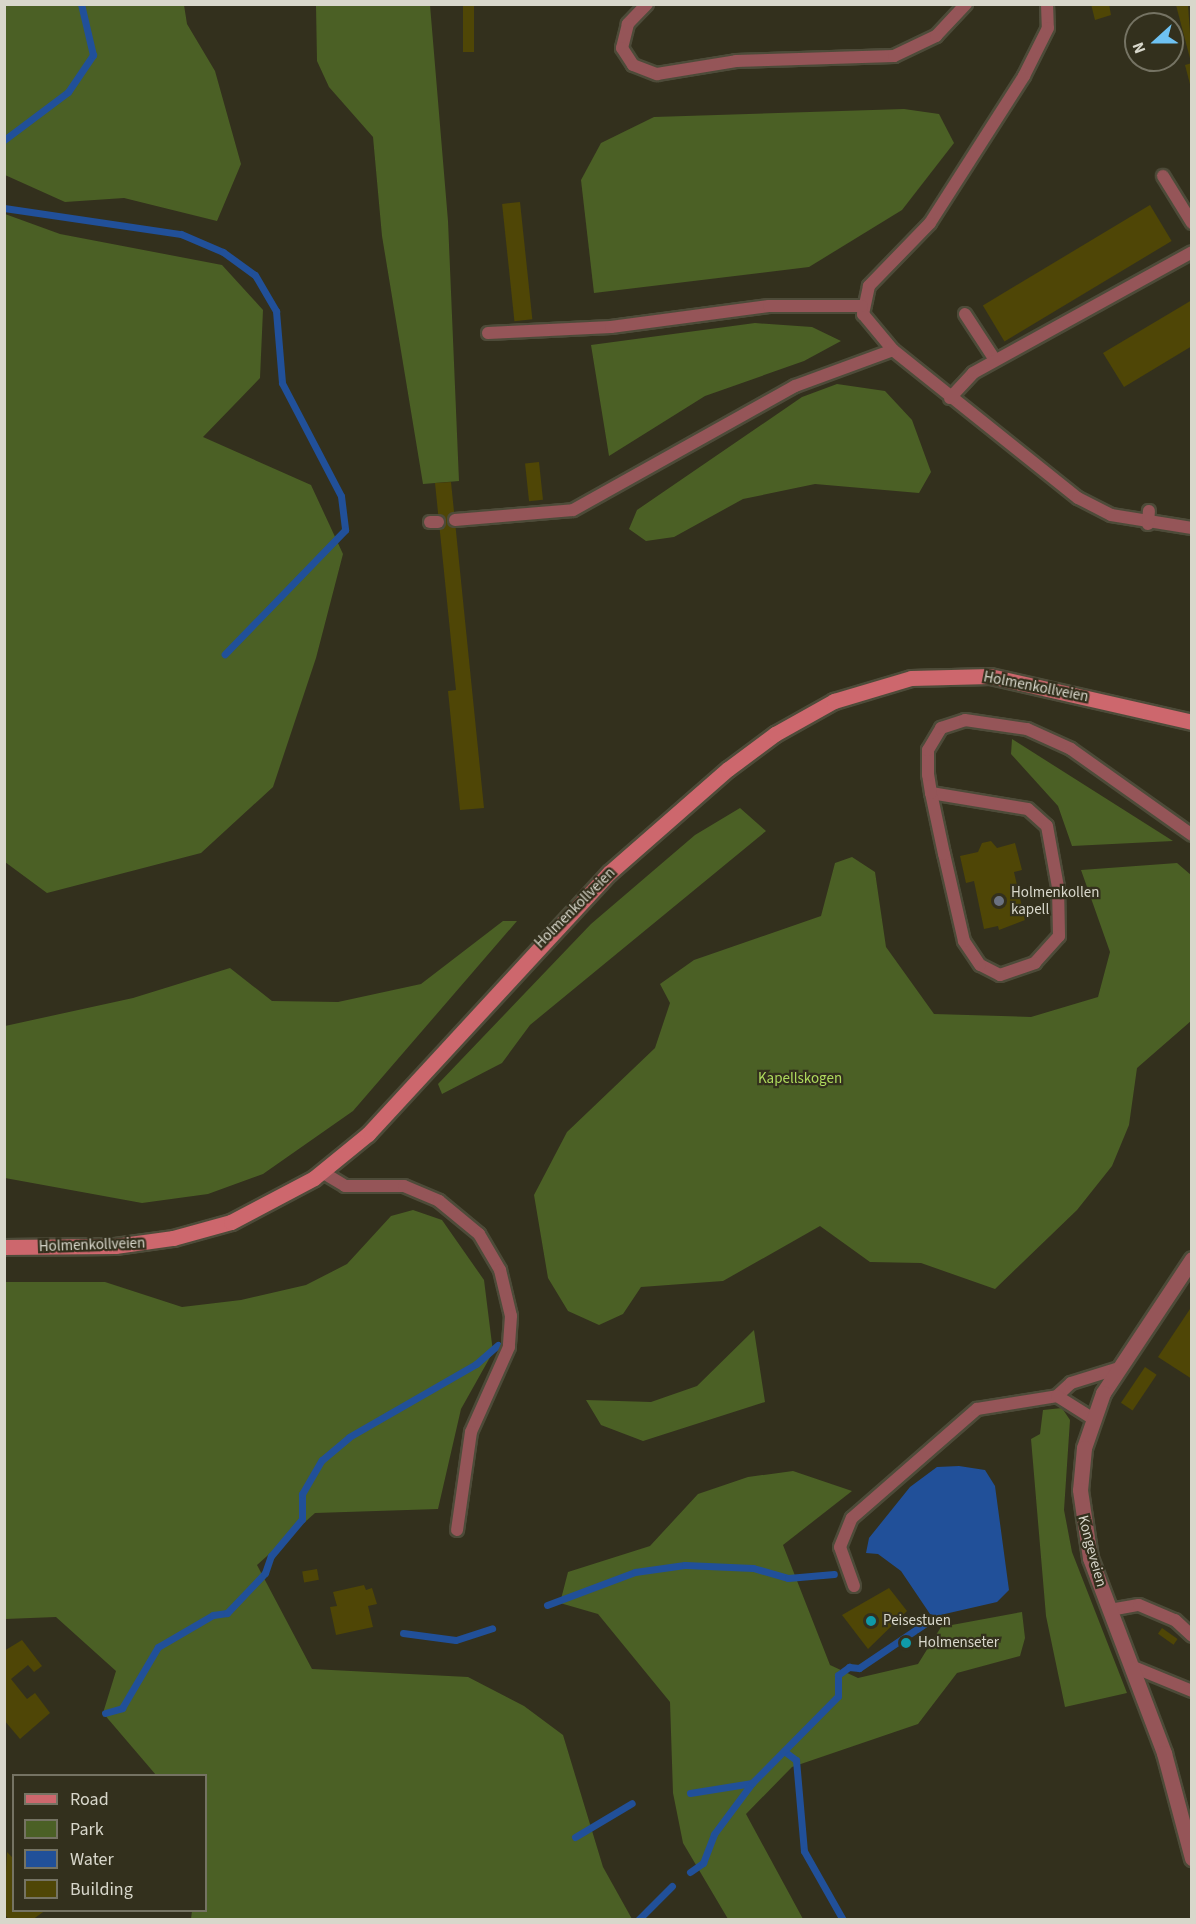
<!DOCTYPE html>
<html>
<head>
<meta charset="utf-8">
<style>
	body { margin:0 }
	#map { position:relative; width:1196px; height:1924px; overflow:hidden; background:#33301d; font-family:"Source Sans 3",sans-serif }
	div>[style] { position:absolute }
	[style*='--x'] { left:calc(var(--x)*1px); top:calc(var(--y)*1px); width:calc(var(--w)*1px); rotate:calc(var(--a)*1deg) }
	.green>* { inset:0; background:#4b6025 }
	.water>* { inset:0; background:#215099 }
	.stream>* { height:7px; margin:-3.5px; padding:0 3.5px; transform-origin:3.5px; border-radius:3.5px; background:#215099 }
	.building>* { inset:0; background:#4f4606; transform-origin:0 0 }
	.roads { filter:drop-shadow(2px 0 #4d4b39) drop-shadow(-2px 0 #4d4b39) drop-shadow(0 2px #4d4b39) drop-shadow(0 -2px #4d4b39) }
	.lane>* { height:12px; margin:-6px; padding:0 6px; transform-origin:6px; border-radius:6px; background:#955558 }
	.street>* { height:15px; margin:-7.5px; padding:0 7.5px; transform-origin:7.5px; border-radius:7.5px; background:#955558 }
	.secondary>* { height:15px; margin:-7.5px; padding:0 7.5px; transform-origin:7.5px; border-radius:7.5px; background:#cd676d }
	.dots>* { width:16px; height:16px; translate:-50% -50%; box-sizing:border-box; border:3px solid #33301d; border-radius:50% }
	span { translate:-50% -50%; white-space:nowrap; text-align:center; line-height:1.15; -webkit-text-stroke:4.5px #33301d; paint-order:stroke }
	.street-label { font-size:15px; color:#d8d7cb }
	.poi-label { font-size:15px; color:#d8d7cb }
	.left { translate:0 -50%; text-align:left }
	.park-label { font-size:15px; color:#aeda5d }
	.frame { position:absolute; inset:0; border:6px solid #d8d7cb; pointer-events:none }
	.legend { position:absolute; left:12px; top:1774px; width:195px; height:138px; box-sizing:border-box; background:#33301d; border:2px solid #757363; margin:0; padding:8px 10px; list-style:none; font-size:18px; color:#d8d7cb }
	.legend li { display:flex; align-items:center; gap:12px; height:30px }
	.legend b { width:30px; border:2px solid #757363 }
	.north { position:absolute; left:1124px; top:12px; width:60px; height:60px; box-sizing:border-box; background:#33301d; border:2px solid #757363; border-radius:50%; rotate:249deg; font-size:16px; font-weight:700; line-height:24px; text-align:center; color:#d8d7cb }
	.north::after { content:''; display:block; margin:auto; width:21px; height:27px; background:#6ec2f3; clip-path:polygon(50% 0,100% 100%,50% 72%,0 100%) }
</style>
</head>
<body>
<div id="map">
	<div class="green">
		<div style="clip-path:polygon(5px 4px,184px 5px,187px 24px,215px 71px,241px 164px,217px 221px,124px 198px,65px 202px,5px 175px)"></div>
		<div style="clip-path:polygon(316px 5px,430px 5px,448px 221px,459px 481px,423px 484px,382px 236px,373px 137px,329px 87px,317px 61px)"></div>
		<div style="clip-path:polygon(904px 109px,939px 114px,954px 143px,902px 210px,809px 267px,594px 293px,581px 180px,601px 143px,654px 117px)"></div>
		<div style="clip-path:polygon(5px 214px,60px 234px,222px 265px,263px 310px,260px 378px,203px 437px,311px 485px,343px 554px,316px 658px,273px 787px,201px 853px,47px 893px,5px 862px)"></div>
		<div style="clip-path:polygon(755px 323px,812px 327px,841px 341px,804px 361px,705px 396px,609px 456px,591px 345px)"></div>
		<div style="clip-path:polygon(837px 384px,885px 391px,912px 420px,931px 472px,919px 493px,815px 484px,743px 499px,674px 537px,646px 541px,629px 529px,637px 510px,802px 397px)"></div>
		<div style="clip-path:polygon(1012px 739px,1173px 841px,1072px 846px,1058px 806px,1011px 754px)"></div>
		<div style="clip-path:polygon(740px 808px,766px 831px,530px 1025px,502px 1063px,442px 1094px,438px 1084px,591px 924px,695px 835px)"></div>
		<div style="clip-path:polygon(852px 857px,875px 872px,886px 947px,934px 1014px,1031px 1017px,1098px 997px,1110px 952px,1081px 870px,1177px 863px,1191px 875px,1191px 1021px,1137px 1068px,1129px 1125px,1112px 1166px,1077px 1210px,995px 1289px,921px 1263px,870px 1262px,820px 1226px,723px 1281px,641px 1287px,623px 1314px,599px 1325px,568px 1311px,548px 1278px,534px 1195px,567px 1132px,655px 1048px,670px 1003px,660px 984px,694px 960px,821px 916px,835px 863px)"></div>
		<div style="clip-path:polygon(503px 921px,517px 921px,353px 1111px,263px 1174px,208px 1194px,142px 1203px,5px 1178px,5px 1026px,133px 998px,230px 968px,272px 1001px,338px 1002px,421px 984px)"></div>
		<div style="clip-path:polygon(413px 1210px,442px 1220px,484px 1280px,493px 1352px,461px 1409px,438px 1509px,315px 1513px,257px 1565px,312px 1669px,468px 1677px,524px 1706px,563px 1735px,603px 1867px,632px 1919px,191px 1919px,192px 1911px,206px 1910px,206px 1776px,156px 1775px,103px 1713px,116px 1671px,56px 1617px,5px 1619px,5px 1282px,105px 1282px,182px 1307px,241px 1300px,306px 1285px,347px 1264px,391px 1216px)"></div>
		<div style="clip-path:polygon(754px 1330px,765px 1402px,643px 1441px,601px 1425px,586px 1400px,651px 1402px,697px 1386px)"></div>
		<div style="clip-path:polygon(1062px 1408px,1070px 1420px,1064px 1510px,1072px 1552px,1127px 1693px,1065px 1707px,1046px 1616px,1031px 1439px,1040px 1434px,1043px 1410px)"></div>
		<div style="clip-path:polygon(793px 1471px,852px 1491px,783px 1545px,830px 1665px,858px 1678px,918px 1664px,941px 1627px,1022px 1612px,1025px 1638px,1020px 1656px,957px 1673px,918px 1724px,792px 1767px,746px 1814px,803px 1919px,728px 1919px,683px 1843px,673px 1793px,670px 1702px,598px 1614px,560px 1603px,568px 1572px,650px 1546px,698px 1494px,748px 1477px)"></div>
	</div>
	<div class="water">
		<div style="clip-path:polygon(959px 1466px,985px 1470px,995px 1486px,1009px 1590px,997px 1602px,936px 1616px,930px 1614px,901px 1571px,878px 1554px,866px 1553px,869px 1538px,910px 1487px,937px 1467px)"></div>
	</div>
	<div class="stream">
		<div style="--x:4;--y:140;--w:80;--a:-36.9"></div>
		<div style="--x:68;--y:92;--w:45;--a:-56"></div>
		<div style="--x:93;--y:55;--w:52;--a:-103.2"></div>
		<div style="--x:4;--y:208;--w:179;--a:8.4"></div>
		<div style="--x:181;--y:234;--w:46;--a:23.2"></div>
		<div style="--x:223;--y:252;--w:39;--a:36"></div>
		<div style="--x:255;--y:275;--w:42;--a:59.7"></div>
		<div style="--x:276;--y:311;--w:72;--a:85.2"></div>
		<div style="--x:282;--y:383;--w:127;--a:62.4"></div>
		<div style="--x:341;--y:496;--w:34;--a:83"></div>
		<div style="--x:345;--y:530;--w:173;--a:134.1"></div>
		<div style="--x:547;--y:1605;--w:94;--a:-20.6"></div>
		<div style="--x:635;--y:1572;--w:50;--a:-8"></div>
		<div style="--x:685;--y:1565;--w:68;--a:2.5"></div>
		<div style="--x:753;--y:1568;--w:36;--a:16"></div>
		<div style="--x:788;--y:1578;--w:46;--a:-5"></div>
		<div style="--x:403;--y:1633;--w:53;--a:7.5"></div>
		<div style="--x:456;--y:1640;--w:38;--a:-18"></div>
		<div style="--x:105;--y:1713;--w:18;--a:-16"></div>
		<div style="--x:122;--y:1708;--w:71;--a:-59.5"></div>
		<div style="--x:158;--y:1647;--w:64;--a:-30.2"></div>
		<div style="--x:213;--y:1615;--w:14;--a:-8"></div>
		<div style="--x:227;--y:1613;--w:55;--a:-46.5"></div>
		<div style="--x:265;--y:1573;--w:18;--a:-71"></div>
		<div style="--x:271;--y:1556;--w:48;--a:-50"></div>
		<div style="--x:302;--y:1519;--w:25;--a:-90"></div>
		<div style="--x:302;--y:1494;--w:39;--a:-60"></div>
		<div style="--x:322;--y:1460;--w:35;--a:-40"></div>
		<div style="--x:349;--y:1437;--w:146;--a:-29.9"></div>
		<div style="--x:476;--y:1364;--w:29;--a:-41"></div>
		<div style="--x:784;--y:1751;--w:15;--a:37"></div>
		<div style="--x:796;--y:1760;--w:91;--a:85"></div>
		<div style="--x:804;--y:1851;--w:79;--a:60.5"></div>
		<div style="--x:690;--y:1793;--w:63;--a:-9.2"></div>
		<div style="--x:575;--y:1837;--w:66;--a:-30.8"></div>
		<div style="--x:690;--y:1872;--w:16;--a:-35"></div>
		<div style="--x:703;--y:1863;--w:31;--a:-69"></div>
		<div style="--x:714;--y:1834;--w:64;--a:-53.3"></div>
		<div style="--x:752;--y:1783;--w:122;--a:-45.3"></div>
		<div style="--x:838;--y:1696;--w:21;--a:-90"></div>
		<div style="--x:838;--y:1675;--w:14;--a:-36"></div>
		<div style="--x:849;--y:1667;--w:10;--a:6"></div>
		<div style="--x:859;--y:1668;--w:93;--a:-34"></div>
		<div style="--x:638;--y:1920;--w:48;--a:-45"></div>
	</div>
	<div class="building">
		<div style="left:463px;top:4px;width:11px;height:48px"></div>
		<div style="clip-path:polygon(1091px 4px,1109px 4px,1111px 15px,1095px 20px)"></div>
		<div style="clip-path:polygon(1176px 5px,1188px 5px,1192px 62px,1191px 62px)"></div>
		<div style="clip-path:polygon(1192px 63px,1192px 88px,1191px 88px,1185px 65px)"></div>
		<div style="left:520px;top:202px;width:118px;height:18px;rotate:84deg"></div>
		<div style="left:1150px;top:205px;width:42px;height:195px;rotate:59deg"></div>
		<div style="clip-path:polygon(1192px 300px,1192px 346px,1124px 387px,1103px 353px)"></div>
		<div style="left:539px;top:462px;width:38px;height:14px;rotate:84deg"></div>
		<div style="clip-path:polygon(451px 482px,484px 808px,460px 810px,448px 691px,456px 690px,435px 483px)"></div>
		<div style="clip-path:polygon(991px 841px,997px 848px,1015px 843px,1022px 870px,1014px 872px,1025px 920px,999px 930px,998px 926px,984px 929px,974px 881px,966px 883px,960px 856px,978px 852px,982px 843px)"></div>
		<div style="clip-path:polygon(1192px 1306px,1192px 1379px,1158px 1357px)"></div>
		<div style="left:1145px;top:1367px;width:14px;height:43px;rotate:34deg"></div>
		<div style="left:317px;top:1569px;width:11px;height:15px;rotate:80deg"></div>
		<div style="clip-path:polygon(364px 1585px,366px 1590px,372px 1588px,377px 1604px,368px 1606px,373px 1627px,336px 1635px,330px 1607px,337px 1606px,333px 1592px)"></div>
		<div style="clip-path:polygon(889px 1588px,907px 1611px,868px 1649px,842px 1615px)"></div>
		<div style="left:1162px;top:1628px;width:19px;height:7px;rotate:35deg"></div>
		<div style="clip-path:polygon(22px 1640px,42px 1666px,34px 1672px,28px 1665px,11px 1679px,27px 1699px,35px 1693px,50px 1713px,20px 1739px,4px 1720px,4px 1651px)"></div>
		<div style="clip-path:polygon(7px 1852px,14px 1859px,14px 1910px,46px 1910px,32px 1920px,9px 1920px,4px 1913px)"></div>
	</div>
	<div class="roads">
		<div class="lane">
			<div style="--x:647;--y:4;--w:28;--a:134"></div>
			<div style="--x:628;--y:24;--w:25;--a:104"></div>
			<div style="--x:622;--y:48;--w:20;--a:57"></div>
			<div style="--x:633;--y:65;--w:26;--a:21"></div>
			<div style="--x:657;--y:74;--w:80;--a:-9.3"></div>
			<div style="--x:736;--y:61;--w:158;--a:-1.8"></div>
			<div style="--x:894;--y:56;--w:47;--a:-25.5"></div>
			<div style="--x:936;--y:36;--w:44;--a:-46.8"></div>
			<div style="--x:1047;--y:4;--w:24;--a:88"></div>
			<div style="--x:1048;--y:28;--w:54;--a:116.6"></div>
			<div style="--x:1024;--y:76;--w:174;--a:122.6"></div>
			<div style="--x:930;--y:223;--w:88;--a:134.1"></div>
			<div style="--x:869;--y:286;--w:29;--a:102"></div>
			<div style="--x:863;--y:314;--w:47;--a:50.2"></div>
			<div style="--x:893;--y:350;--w:237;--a:38.7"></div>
			<div style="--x:1078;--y:498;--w:37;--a:27"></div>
			<div style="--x:1111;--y:515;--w:82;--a:9.1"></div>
			<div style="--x:1163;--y:176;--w:55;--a:58.3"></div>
			<div style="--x:965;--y:314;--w:55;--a:56.9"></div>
			<div style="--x:488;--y:333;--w:123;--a:-2.8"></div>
			<div style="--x:611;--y:327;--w:159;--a:-7.6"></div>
			<div style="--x:769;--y:306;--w:93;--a:0"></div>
			<div style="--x:950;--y:398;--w:34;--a:-47"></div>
			<div style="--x:973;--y:373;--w:250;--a:-28.9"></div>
			<div style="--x:455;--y:520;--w:118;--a:-4.8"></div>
			<div style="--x:573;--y:510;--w:254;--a:-29.2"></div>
			<div style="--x:795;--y:386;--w:104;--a:-20.2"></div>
			<div style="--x:430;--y:522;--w:8;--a:0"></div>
			<div style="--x:1148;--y:524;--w:13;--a:-86"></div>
			<div style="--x:931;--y:793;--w:98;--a:9.4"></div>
			<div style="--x:1028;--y:809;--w:25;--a:42"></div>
			<div style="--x:1047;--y:826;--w:62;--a:79.8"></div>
			<div style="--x:1058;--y:887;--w:49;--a:88.8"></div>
			<div style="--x:1059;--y:936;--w:36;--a:132"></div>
			<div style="--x:1035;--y:963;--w:37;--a:161"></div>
			<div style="--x:1000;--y:975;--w:22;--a:-153"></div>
			<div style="--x:980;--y:965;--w:29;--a:-124"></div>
			<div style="--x:964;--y:941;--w:89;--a:-102.9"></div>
			<div style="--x:944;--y:854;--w:62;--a:-102"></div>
			<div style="--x:931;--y:793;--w:18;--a:-99"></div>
			<div style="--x:928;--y:775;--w:25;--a:-90"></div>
			<div style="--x:928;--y:750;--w:26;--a:-59"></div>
			<div style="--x:941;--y:728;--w:25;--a:-18"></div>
			<div style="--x:965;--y:720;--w:63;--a:8.3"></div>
			<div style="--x:1027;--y:729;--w:48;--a:24.4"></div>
			<div style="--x:1071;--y:749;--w:148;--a:35.4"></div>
			<div style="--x:322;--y:1172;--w:27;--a:31"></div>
			<div style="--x:345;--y:1186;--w:59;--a:0"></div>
			<div style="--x:404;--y:1186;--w:38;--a:23"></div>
			<div style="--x:439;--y:1201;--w:52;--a:39.5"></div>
			<div style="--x:479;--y:1234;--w:42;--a:59.7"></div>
			<div style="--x:500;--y:1270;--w:47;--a:76.6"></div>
			<div style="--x:511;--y:1316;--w:31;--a:94"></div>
			<div style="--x:509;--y:1347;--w:93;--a:114.1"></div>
			<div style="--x:471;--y:1432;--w:99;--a:98.1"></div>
			<div style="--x:1057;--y:1396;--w:19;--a:-43"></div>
			<div style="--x:1071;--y:1383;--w:47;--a:-17.3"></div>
			<div style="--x:854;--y:1586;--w:41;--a:-109.7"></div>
			<div style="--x:840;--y:1547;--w:31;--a:-68"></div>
			<div style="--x:852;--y:1518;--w:166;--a:-41.1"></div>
			<div style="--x:977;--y:1409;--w:81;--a:-9.2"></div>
			<div style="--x:1057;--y:1396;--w:41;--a:32.2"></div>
			<div style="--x:1110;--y:1610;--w:29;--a:-10"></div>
			<div style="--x:1139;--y:1605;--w:39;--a:23"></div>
			<div style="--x:1175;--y:1620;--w:23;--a:43"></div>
			<div style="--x:1131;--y:1666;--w:66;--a:22.3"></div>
		</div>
		<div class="street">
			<div style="--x:1192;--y:1259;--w:161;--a:123.6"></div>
			<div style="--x:1103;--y:1393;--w:58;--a:109.1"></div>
			<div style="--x:1084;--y:1448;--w:42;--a:95.4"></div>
			<div style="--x:1080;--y:1490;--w:69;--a:81.6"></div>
			<div style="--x:1090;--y:1558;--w:209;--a:69.2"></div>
			<div style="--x:1164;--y:1753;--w:109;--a:75.1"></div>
		</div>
		<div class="secondary">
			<div style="--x:4;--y:1247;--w:111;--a:-0.5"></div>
			<div style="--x:115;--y:1246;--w:59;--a:-7.9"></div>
			<div style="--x:173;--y:1238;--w:60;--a:-15.4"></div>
			<div style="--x:231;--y:1222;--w:94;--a:-27.9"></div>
			<div style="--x:314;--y:1178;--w:70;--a:-39.2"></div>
			<div style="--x:368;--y:1134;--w:355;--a:-47.3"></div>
			<div style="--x:609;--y:873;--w:158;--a:-41.2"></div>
			<div style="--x:728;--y:769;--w:59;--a:-36.7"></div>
			<div style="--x:775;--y:734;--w:68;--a:-29.2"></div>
			<div style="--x:834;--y:701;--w:80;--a:-16.6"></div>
			<div style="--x:911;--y:678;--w:79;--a:-1.5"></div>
			<div style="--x:990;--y:676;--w:207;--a:12.8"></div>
		</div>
	</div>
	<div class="dots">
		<div style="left:999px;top:901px;background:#6b7280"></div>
		<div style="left:871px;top:1621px;background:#0f9aa8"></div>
		<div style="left:906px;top:1643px;background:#0f9aa8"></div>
	</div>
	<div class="street-label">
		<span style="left:1036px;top:687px;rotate:11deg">Holmenkollveien</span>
		<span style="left:575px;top:908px;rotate:-45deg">Holmenkollveien</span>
		<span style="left:92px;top:1245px;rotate:-2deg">Holmenkollveien</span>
		<span style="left:1092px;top:1551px;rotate:75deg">Kongeveien</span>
	</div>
	<div class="poi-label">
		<span class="left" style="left:1011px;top:901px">Holmenkollen<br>kapell</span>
		<span class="left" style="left:883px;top:1621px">Peisestuen</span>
		<span class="left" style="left:918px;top:1643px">Holmenseter</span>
	</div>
	<div class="park-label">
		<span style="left:800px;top:1079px">Kapellskogen</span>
	</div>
	<div class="frame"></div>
	<ul class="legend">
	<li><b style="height:8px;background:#cd676d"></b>Road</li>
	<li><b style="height:16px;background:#4b6025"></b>Park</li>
	<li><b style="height:16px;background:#215099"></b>Water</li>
	<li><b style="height:16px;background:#4f4606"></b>Building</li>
	</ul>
	<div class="north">N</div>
</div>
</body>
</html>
